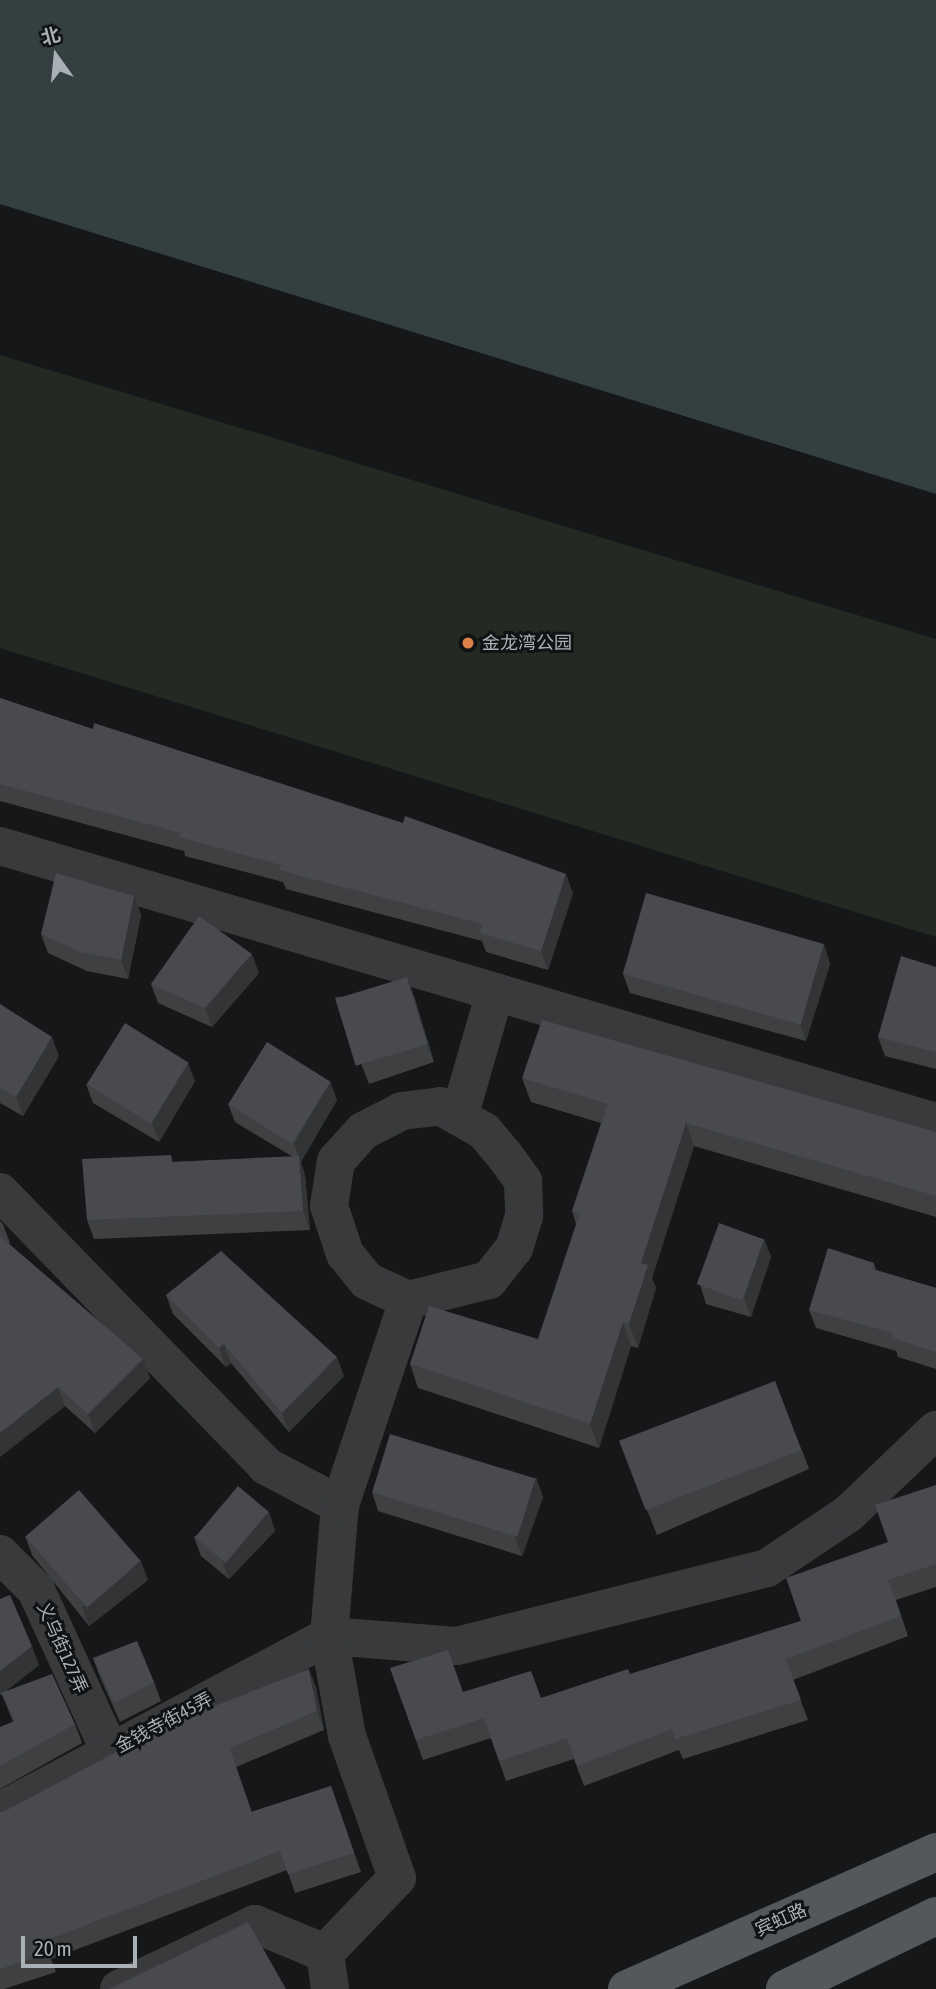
<!DOCTYPE html>
<html>
<head>
<meta charset="utf-8">
<style>
	body { margin:0 }
	#map { position:relative; width:936px; height:1989px; overflow:hidden; background:#161718; font-family:"Asap Condensed","Noto Sans SC",sans-serif }
	div>[style] { position:absolute }
	[style*='--x'] { left:calc(var(--x)*1px); top:calc(var(--y)*1px); width:calc(var(--w)*1px); rotate:calc(var(--a)*1deg) }
	.green>* { inset:0; background:#242a23 }
	.water>* { inset:0; background:#333f41 }
	.minor>* { height:38px; margin:-19px; padding:0 19px; transform-origin:19px; border-radius:19px; background:#383a3c }
	.major>* { height:38px; margin:-19px; padding:0 19px; transform-origin:19px; border-radius:19px; background:#54585b }
	.wall>* { inset:0; background:#3e4042 }
	.shaded-wall>* { inset:0; background:#323436 }
	.building>* { inset:0; background:#484a4d; transform-origin:0 0 }
	.dots>* { width:19px; height:19px; translate:-50% -50%; box-sizing:border-box; border:4px solid #111213; border-radius:50% }
	span { translate:-50% -50%; white-space:nowrap; text-align:center; line-height:1.15; -webkit-text-stroke:6px #111213; paint-order:stroke }
	.poi-label { font-size:18px; color:#aab1b6 }
	.left { translate:0 -50%; text-align:left }
	.street-label { font-size:18px; color:#aab1b6 }
	.north { position:absolute; left:21px; top:21px; width:70px; height:70px; -webkit-text-stroke:5px #111213; paint-order:stroke; rotate:345deg; font-size:19px; font-weight:700; line-height:28px; text-align:center; color:#aab1b6 }
	.north::after { content:''; display:block; margin:auto; width:24px; height:32px; background:#aab1b6; clip-path:polygon(50% 0,100% 100%,50% 72%,0 100%) }
	.scale { position:absolute; left:21px; top:1936px; width:116px; height:32px; box-sizing:border-box; border:4px solid #aab1b6; border-top:0; padding-left:9px; font-size:21px; line-height:24px; white-space:nowrap; color:#aab1b6; -webkit-text-stroke:5px #111213; paint-order:stroke }
</style>
</head>
<body>
<div id="map">
	<div class="green">
		<div style="clip-path:polygon(0 355px,936px 639px,936px 937px,0 648px)"></div>
	</div>
	<div class="water">
		<div style="clip-path:polygon(0 0,936px 0,936px 494px,0 204px)"></div>
	</div>
	<div class="minor">
		<div style="--x:0;--y:846;--w:976;--a:16.43"></div>
		<div style="--x:440;--y:1106;--w:51;--a:29.6"></div>
		<div style="--x:484;--y:1131;--w:33;--a:50"></div>
		<div style="--x:505;--y:1156;--w:31;--a:54"></div>
		<div style="--x:523;--y:1181;--w:35;--a:88"></div>
		<div style="--x:524;--y:1216;--w:34;--a:107"></div>
		<div style="--x:514;--y:1248;--w:41;--a:128"></div>
		<div style="--x:489;--y:1280;--w:83;--a:166.1"></div>
		<div style="--x:408;--y:1300;--w:45;--a:-155.1"></div>
		<div style="--x:367;--y:1281;--w:35;--a:-129"></div>
		<div style="--x:345;--y:1254;--w:51;--a:-108.4"></div>
		<div style="--x:329;--y:1206;--w:46;--a:-81.2"></div>
		<div style="--x:336;--y:1161;--w:40;--a:-48"></div>
		<div style="--x:363;--y:1131;--w:44;--a:-27.1"></div>
		<div style="--x:402;--y:1111;--w:38;--a:-7"></div>
		<div style="--x:459;--y:1117;--w:130;--a:-73.9"></div>
		<div style="--x:0;--y:1192;--w:382;--a:45.8"></div>
		<div style="--x:266;--y:1466;--w:84;--a:27.8"></div>
		<div style="--x:0;--y:1554;--w:51;--a:45"></div>
		<div style="--x:36;--y:1590;--w:178;--a:65.4"></div>
		<div style="--x:0;--y:1811;--w:373;--a:-28"></div>
		<div style="--x:329;--y:1636;--w:128;--a:4.5"></div>
		<div style="--x:457;--y:1646;--w:320;--a:-14.1"></div>
		<div style="--x:767;--y:1568;--w:97;--a:-33.7"></div>
		<div style="--x:848;--y:1514;--w:122;--a:-43.7"></div>
		<div style="--x:119;--y:1989;--w:151;--a:-25.5"></div>
		<div style="--x:255;--y:1924;--w:76;--a:22.5"></div>
		<div style="--x:330;--y:1989;--w:36;--a:-98"></div>
		<div style="--x:325;--y:1953;--w:104;--a:-46.2"></div>
		<div style="--x:397;--y:1878;--w:151;--a:-109.4"></div>
		<div style="--x:347;--y:1736;--w:102;--a:-100.2"></div>
		<div style="--x:329;--y:1636;--w:131;--a:-85.2"></div>
		<div style="--x:340;--y:1505;--w:216;--a:-71.6"></div>
	</div>
	<div class="major">
		<div style="--x:627;--y:1989;--w:338;--a:-23.9"></div>
		<div style="--x:785;--y:1989;--w:168;--a:-25.8"></div>
	</div>
	<div class="wall">
		<div style="clip-path:polygon(0 698px,573px 893px,548px 970px,486px 952px,482px 941px,286px 889px,283px 882px,185px 856px,184px 851px,0 801px)"></div>
		<div style="clip-path:polygon(134px 896px,141px 915px,128px 979px,87px 971px,48px 953px,41px 934px)"></div>
		<div style="clip-path:polygon(824px 945px,830px 964px,806px 1041px,630px 993px,623px 974px)"></div>
		<div style="clip-path:polygon(936px 967px,936px 1069px,885px 1056px,878px 1037px)"></div>
		<div style="clip-path:polygon(259px 973px,212px 1027px,158px 1003px,151px 984px)"></div>
		<div style="clip-path:polygon(414px 996px,434px 1062px,369px 1084px,335px 997px)"></div>
		<div style="clip-path:polygon(0 1004px,59px 1056px,23px 1116px,0 1103px)"></div>
		<div style="clip-path:polygon(522px 1078px,936px 1132px,936px 1217px,694px 1146px,652px 1278px,656px 1288px,638px 1348px,631px 1346px,599px 1448px,418px 1388px,410px 1364px,538px 1339px,576px 1224px,572px 1211px,601px 1123px,531px 1102px)"></div>
		<div style="clip-path:polygon(195px 1081px,159px 1142px,93px 1103px,86px 1084px)"></div>
		<div style="clip-path:polygon(330px 1082px,337px 1100px,301px 1162px,300px 1161px,305px 1175px,310px 1230px,94px 1239px,87px 1220px,171px 1155px,173px 1162px,293px 1157px,235px 1122px,228px 1104px)"></div>
		<div style="clip-path:polygon(0 1221px,3px 1224px,10px 1243px,8px 1243px,150px 1378px,95px 1433px,65px 1406px,0 1457px)"></div>
		<div style="clip-path:polygon(764px 1239px,771px 1257px,751px 1317px,706px 1304px,700px 1285px)"></div>
		<div style="clip-path:polygon(874px 1263px,876px 1270px,936px 1288px,936px 1369px,898px 1357px,896px 1351px,816px 1328px,809px 1310px)"></div>
		<div style="clip-path:polygon(166px 1295px,344px 1376px,289px 1432px,231px 1363px,226px 1367px,173px 1314px)"></div>
		<div style="clip-path:polygon(621px 1445px,802px 1450px,809px 1469px,657px 1535px)"></div>
		<div style="clip-path:polygon(536px 1478px,543px 1497px,522px 1556px,378px 1511px,372px 1492px)"></div>
		<div style="clip-path:polygon(936px 1485px,936px 1587px,896px 1600px,908px 1636px,793px 1680px,808px 1720px,683px 1759px,679px 1750px,584px 1786px,574px 1759px,506px 1781px,491px 1738px,423px 1760px,390px 1668px,463px 1692px,541px 1698px,630px 1674px,801px 1621px,888px 1542px)"></div>
		<div style="clip-path:polygon(269px 1512px,275px 1531px,229px 1579px,201px 1556px,194px 1537px)"></div>
		<div style="clip-path:polygon(25px 1536px,148px 1580px,89px 1626px,32px 1555px)"></div>
		<div style="clip-path:polygon(0 1599px,39px 1665px,6px 1691px,75px 1724px,82px 1743px,0 1789px,0 1727px,13px 1722px,2px 1694px,0 1695px)"></div>
		<div style="clip-path:polygon(93px 1658px,154px 1682px,161px 1701px,120px 1722px,100px 1677px)"></div>
		<div style="clip-path:polygon(316px 1687px,324px 1730px,236px 1767px,252px 1812px,331px 1786px,361px 1872px,295px 1893px,287px 1870px,51px 1959px,56px 1972px,4px 1989px,0 1989px,0 1812px,3px 1812px)"></div>
	</div>
	<div class="shaded-wall">
		<div style="clip-path:polygon(566px 874px,573px 893px,548px 970px,541px 951px)"></div>
		<div style="clip-path:polygon(134px 896px,141px 915px,128px 979px,121px 960px)"></div>
		<div style="clip-path:polygon(824px 945px,830px 964px,806px 1041px,799px 1022px)"></div>
		<div style="clip-path:polygon(252px 954px,259px 973px,212px 1027px,205px 1008px)"></div>
		<div style="clip-path:polygon(407px 977px,414px 996px,434px 1062px,427px 1044px)"></div>
		<div style="clip-path:polygon(52px 1037px,59px 1056px,23px 1116px,16px 1097px)"></div>
		<div style="clip-path:polygon(188px 1063px,195px 1081px,159px 1142px,152px 1123px)"></div>
		<div style="clip-path:polygon(330px 1082px,337px 1100px,301px 1162px,294px 1143px)"></div>
		<div style="clip-path:polygon(686px 1123px,694px 1146px,652px 1278px,656px 1288px,638px 1348px,629px 1324px,641px 1263px)"></div>
		<div style="clip-path:polygon(299px 1156px,305px 1175px,310px 1230px,303px 1211px)"></div>
		<div style="clip-path:polygon(764px 1239px,771px 1257px,751px 1317px,744px 1298px)"></div>
		<div style="clip-path:polygon(623px 1322px,631px 1346px,599px 1448px,590px 1424px)"></div>
		<div style="clip-path:polygon(224px 1344px,231px 1363px,226px 1367px,219px 1348px)"></div>
		<div style="clip-path:polygon(337px 1357px,344px 1376px,289px 1432px,282px 1413px)"></div>
		<div style="clip-path:polygon(143px 1359px,150px 1378px,95px 1433px,88px 1414px)"></div>
		<div style="clip-path:polygon(58px 1387px,65px 1406px,0 1457px,0 1433px)"></div>
		<div style="clip-path:polygon(536px 1478px,543px 1497px,522px 1556px,515px 1537px)"></div>
		<div style="clip-path:polygon(269px 1512px,275px 1531px,229px 1579px,222px 1560px)"></div>
		<div style="clip-path:polygon(141px 1561px,148px 1580px,89px 1626px,82px 1607px)"></div>
		<div style="clip-path:polygon(32px 1646px,39px 1665px,0 1695px,0 1671px)"></div>
		<div style="clip-path:polygon(309px 1669px,316px 1687px,324px 1730px,317px 1711px)"></div>
	</div>
	<div class="building">
		<div style="clip-path:polygon(0 698px,93px 729px,94px 723px,403px 823px,405px 816px,566px 874px,541px 951px,480px 933px,482px 924px,279px 870px,281px 865px,179px 837px,180px 833px,0 784px)"></div>
		<div style="clip-path:polygon(56px 873px,134px 896px,121px 960px,80px 952px,41px 934px)"></div>
		<div style="left:646px;top:893px;width:185px;height:84px;rotate:16deg"></div>
		<div style="clip-path:polygon(199px 916px,252px 954px,205px 1008px,151px 984px)"></div>
		<div style="clip-path:polygon(901px 956px,936px 967px,936px 1052px,878px 1037px)"></div>
		<div style="left:407px;top:977px;width:70px;height:75px;rotate:73deg"></div>
		<div style="clip-path:polygon(0 1004px,52px 1037px,16px 1097px,0 1088px)"></div>
		<div style="clip-path:polygon(542px 1020px,936px 1132px,936px 1196px,686px 1123px,641px 1263px,648px 1265px,629px 1324px,623px 1322px,590px 1424px,410px 1364px,429px 1306px,538px 1339px,580px 1214px,572px 1211px,608px 1104px,522px 1078px)"></div>
		<div style="left:125px;top:1023px;width:75px;height:72px;rotate:32deg"></div>
		<div style="left:267px;top:1042px;width:75px;height:73px;rotate:32deg"></div>
		<div style="clip-path:polygon(171px 1155px,171px 1162px,299px 1156px,303px 1211px,87px 1220px,82px 1159px)"></div>
		<div style="left:719px;top:1223px;width:48px;height:65px;rotate:20deg"></div>
		<div style="clip-path:polygon(0 1236px,143px 1359px,88px 1414px,58px 1387px,0 1433px)"></div>
		<div style="clip-path:polygon(828px 1248px,874px 1263px,872px 1269px,936px 1288px,936px 1352px,892px 1338px,893px 1333px,809px 1310px)"></div>
		<div style="clip-path:polygon(221px 1251px,337px 1357px,282px 1413px,224px 1344px,219px 1348px,166px 1295px)"></div>
		<div style="left:775px;top:1381px;width:74px;height:167px;rotate:69deg"></div>
		<div style="left:390px;top:1434px;width:152px;height:61px;rotate:17deg"></div>
		<div style="clip-path:polygon(936px 1485px,936px 1564px,888px 1580px,901px 1616px,786px 1659px,801px 1700px,675px 1739px,672px 1729px,577px 1766px,567px 1738px,499px 1761px,484px 1718px,416px 1740px,390px 1668px,448px 1650px,463px 1692px,531px 1671px,541px 1698px,628px 1669px,630px 1674px,801px 1621px,786px 1578px,888px 1542px,875px 1505px)"></div>
		<div style="left:238px;top:1486px;width:40px;height:67px;rotate:40deg"></div>
		<div style="left:79px;top:1490px;width:94px;height:71px;rotate:49deg"></div>
		<div style="clip-path:polygon(10px 1595px,32px 1646px,0 1671px,0 1599px)"></div>
		<div style="clip-path:polygon(137px 1641px,154px 1682px,114px 1703px,93px 1658px)"></div>
		<div style="clip-path:polygon(309px 1669px,317px 1711px,230px 1748px,251px 1812px,331px 1786px,354px 1853px,288px 1874px,280px 1851px,44px 1941px,49px 1953px,0 1969px,0 1812px,3px 1812px,171px 1723px)"></div>
		<div style="clip-path:polygon(52px 1674px,75px 1724px,0 1766px,0 1727px,15px 1721px,1px 1693px)"></div>
		<div style="clip-path:polygon(248px 1922px,286px 1989px,109px 1989px)"></div>
	</div>
	<div class="dots">
		<div style="left:468px;top:643px;background:#dc814a"></div>
	</div>
	<div class="poi-label">
		<span class="left" style="left:482px;top:643px">金龙湾公园</span>
	</div>
	<div class="street-label">
		<span style="left:62px;top:1648px;rotate:66deg">义乌街127弄</span>
		<span style="left:164px;top:1723px;rotate:-28deg">金钱寺街45弄</span>
		<span style="left:781px;top:1920px;rotate:-24deg">宾虹路</span>
	</div>
	<div class="north">北</div>
	<div class="scale">20 m</div>
</div>
</body>
</html>
